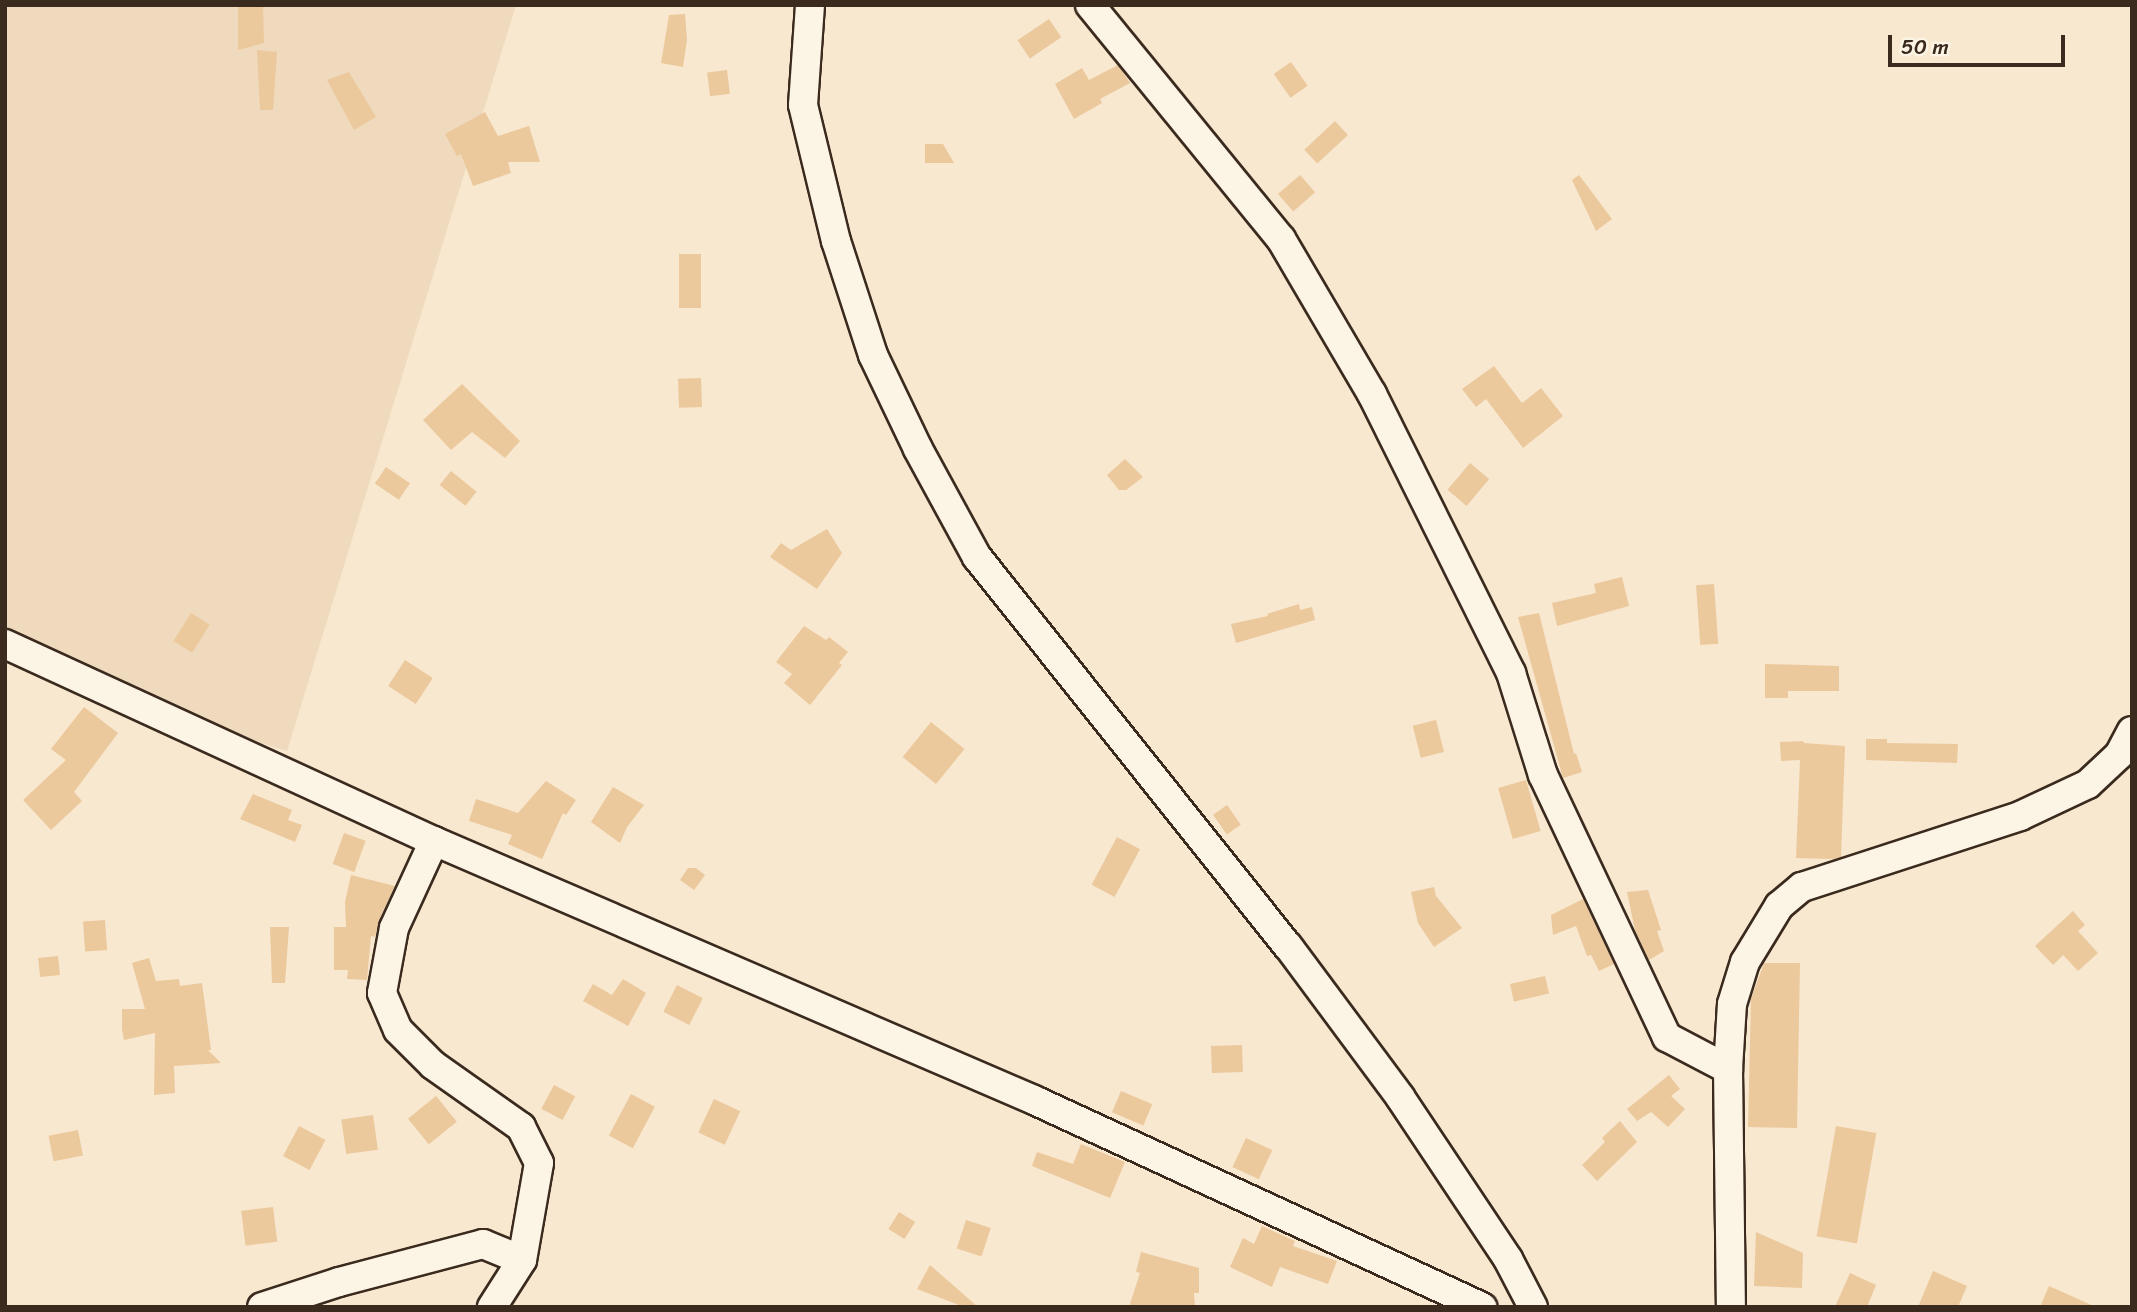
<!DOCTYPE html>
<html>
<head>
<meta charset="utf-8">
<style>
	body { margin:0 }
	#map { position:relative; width:2137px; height:1312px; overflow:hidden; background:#f7e8cf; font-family:Sriracha,sans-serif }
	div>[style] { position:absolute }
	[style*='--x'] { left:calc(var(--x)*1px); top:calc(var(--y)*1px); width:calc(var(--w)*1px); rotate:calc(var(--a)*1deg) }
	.built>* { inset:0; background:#f0dabd }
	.building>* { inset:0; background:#ecc89d; transform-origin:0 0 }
	.roads { filter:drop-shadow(2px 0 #3b2a1e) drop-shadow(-2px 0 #3b2a1e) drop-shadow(0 2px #3b2a1e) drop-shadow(0 -2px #3b2a1e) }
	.street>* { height:28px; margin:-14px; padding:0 14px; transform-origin:14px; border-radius:14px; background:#fcf5e5 }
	span { translate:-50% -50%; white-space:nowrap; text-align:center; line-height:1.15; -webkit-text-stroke:6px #fcf5e5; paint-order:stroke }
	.frame { position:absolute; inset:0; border:7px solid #3b2a1e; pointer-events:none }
	.scale { position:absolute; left:1888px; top:35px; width:177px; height:32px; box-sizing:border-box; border:4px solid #3b2a1e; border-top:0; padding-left:9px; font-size:21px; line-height:24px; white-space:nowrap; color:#3b2a1e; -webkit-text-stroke:5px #fcf5e5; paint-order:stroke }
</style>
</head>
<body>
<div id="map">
	<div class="built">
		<div style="clip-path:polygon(5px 5px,516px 5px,287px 751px,5px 663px)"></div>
	</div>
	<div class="building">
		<div style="clip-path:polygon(238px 5px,263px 5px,264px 43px,238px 50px)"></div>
		<div style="clip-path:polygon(685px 14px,687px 40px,683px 67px,661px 63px,669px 15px)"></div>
		<div style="left:1049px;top:19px;width:22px;height:38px;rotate:56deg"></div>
		<div style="clip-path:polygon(257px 50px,277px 52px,273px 110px,260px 110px)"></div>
		<div style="left:1291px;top:62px;width:29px;height:21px;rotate:55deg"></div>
		<div style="clip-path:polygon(1118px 65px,1130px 83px,1100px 99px,1102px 103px,1074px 119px,1055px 84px,1082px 68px,1089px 80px)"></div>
		<div style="left:727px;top:70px;width:24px;height:20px;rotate:83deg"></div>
		<div style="clip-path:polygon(349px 72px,376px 117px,354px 130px,327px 80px)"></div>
		<div style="clip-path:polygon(485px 112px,498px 136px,529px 126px,540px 162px,508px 162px,511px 173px,473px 186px,461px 154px,457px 156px,445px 134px)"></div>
		<div style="left:1335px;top:121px;width:19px;height:42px;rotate:47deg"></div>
		<div style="clip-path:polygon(925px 144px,943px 144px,954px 163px,925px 163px)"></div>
		<div style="left:1300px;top:175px;width:23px;height:29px;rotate:49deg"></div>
		<div style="clip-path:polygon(1579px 175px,1612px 219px,1596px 231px,1572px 180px)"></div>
		<div style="left:679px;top:254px;width:22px;height:54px"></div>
		<div style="clip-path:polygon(1494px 366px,1522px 403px,1541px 388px,1563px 416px,1523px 448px,1486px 399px,1476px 407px,1462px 389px)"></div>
		<div style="left:701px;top:378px;width:29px;height:23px;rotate:88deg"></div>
		<div style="clip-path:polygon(462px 384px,520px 441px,505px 458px,472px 432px,451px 450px,423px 420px)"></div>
		<div style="clip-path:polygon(1125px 459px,1143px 477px,1126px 490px,1119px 490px,1107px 475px)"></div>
		<div style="left:1470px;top:463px;width:25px;height:35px;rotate:40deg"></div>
		<div style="left:386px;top:467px;width:29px;height:20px;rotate:34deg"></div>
		<div style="left:451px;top:471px;width:33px;height:18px;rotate:39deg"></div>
		<div style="clip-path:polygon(827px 529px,842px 553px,817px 589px,770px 557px,781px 543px,791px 550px)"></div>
		<div style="clip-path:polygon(1622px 577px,1629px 606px,1557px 626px,1552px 603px,1596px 593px,1594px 584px)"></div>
		<div style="left:1714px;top:584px;width:60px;height:18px;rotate:86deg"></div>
		<div style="clip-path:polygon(1299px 604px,1300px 610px,1312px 607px,1315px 620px,1236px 643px,1231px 624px,1268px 616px,1267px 614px)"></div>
		<div style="left:191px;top:613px;width:22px;height:33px;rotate:32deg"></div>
		<div style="clip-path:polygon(1539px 613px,1574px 754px,1576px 753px,1582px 772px,1563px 778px,1518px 617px)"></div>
		<div style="clip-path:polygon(804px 626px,826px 640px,829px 637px,848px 652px,839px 663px,842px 665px,810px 705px,784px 683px,792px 674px,776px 662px)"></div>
		<div style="left:405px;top:660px;width:33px;height:31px;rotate:33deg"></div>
		<div style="clip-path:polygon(1765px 664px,1839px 666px,1839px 691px,1788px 691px,1788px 698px,1765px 698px)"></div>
		<div style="clip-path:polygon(84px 707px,118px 733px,74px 792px,82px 801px,51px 830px,23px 800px,66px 760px,51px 749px)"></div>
		<div style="left:1436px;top:720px;width:33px;height:24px;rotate:76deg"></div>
		<div style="left:931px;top:722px;width:43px;height:45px;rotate:39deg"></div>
		<div style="clip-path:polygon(1866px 739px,1887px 739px,1887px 743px,1958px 744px,1957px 763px,1866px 760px)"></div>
		<div style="clip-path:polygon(1803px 741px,1804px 743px,1845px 746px,1841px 857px,1833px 859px,1796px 858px,1800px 760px,1781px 761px,1780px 742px)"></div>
		<div style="left:1526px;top:780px;width:53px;height:29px;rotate:74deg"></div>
		<div style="clip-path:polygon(546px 781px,576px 800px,566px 815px,563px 813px,542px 859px,508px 844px,512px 835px,469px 821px,476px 799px,518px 813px)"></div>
		<div style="clip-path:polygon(613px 787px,644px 805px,627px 827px,620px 843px,591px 822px)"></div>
		<div style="clip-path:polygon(253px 794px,292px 810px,288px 820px,302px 825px,295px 842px,240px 819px)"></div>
		<div style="left:1227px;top:805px;width:24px;height:17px;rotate:55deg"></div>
		<div style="left:344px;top:833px;width:23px;height:33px;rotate:20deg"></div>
		<div style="left:1117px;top:837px;width:26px;height:54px;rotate:28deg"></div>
		<div style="clip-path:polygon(688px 868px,696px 868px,705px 875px,694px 890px,680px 880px)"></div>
		<div style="clip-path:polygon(351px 875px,395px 886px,382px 913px,375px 937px,371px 936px,367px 980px,347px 979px,348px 970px,334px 970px,334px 927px,346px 927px,345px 902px)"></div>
		<div style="clip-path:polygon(1434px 887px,1436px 896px,1462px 928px,1434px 947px,1418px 923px,1411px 892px)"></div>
		<div style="clip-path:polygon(1648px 890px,1661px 930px,1657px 931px,1664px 951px,1649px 960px,1635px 930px,1627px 892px)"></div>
		<div style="clip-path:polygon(1583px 899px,1614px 964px,1599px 971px,1591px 955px,1587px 956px,1576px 926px,1553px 935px,1551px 915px)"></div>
		<div style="clip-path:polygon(2073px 911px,2085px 925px,2078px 931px,2098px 953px,2078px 971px,2063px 955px,2053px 965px,2035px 946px)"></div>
		<div style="left:105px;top:920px;width:30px;height:22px;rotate:86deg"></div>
		<div style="clip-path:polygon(270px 927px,289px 927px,285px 983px,272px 983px)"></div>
		<div style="left:58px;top:956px;width:19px;height:20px;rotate:84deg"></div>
		<div style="clip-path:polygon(149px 958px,156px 981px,179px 979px,180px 986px,202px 983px,211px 1050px,208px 1050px,221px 1063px,174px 1066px,175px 1093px,154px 1095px,155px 1033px,124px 1040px,122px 1029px,122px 1009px,145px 1009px,132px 963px)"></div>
		<div style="clip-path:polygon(1764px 963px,1800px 963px,1797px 1128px,1748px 1127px,1751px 999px)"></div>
		<div style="left:1545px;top:976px;width:18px;height:36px;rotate:77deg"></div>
		<div style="clip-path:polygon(623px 979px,646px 993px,628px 1026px,583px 1001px,593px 984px,612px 995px)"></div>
		<div style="left:677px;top:985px;width:29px;height:30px;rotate:27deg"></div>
		<div style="left:1242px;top:1045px;width:27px;height:31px;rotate:88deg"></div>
		<div style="clip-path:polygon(1669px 1075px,1680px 1089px,1671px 1096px,1685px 1109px,1668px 1127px,1651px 1112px,1637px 1121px,1627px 1109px)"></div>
		<div style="left:554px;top:1085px;width:24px;height:27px;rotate:28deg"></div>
		<div style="left:1121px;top:1091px;width:34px;height:23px;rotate:23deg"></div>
		<div style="left:631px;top:1094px;width:27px;height:47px;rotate:28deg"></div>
		<div style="left:436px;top:1096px;width:33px;height:36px;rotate:51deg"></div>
		<div style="left:714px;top:1099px;width:29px;height:37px;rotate:25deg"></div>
		<div style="left:373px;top:1115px;width:35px;height:32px;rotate:82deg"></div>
		<div style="clip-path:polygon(1620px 1121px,1637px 1142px,1597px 1181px,1582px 1165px,1605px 1142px,1602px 1138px)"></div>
		<div style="left:299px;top:1126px;width:30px;height:34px;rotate:28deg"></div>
		<div style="left:1836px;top:1126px;width:41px;height:112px;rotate:10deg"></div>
		<div style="left:78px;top:1130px;width:26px;height:30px;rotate:79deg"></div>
		<div style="left:1246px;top:1138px;width:29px;height:32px;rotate:25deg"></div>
		<div style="clip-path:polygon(1081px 1144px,1125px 1162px,1110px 1198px,1032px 1166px,1037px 1152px,1073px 1164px)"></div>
		<div style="left:273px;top:1207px;width:35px;height:32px;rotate:83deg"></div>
		<div style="left:899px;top:1212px;width:19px;height:20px;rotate:32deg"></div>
		<div style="left:966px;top:1220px;width:26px;height:30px;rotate:18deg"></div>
		<div style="clip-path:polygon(1262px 1226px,1295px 1241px,1293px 1246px,1337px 1261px,1328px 1284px,1280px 1267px,1272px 1287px,1230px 1267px,1243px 1238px,1254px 1244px)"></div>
		<div style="clip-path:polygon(1756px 1232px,1803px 1253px,1802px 1288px,1754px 1286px)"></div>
		<div style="clip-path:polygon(1141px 1252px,1199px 1268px,1199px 1293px,1194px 1293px,1195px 1307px,1129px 1307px,1140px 1273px,1136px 1272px)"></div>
		<div style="clip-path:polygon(930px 1265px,978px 1307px,964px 1307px,917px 1289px)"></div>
		<div style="clip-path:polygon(1933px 1271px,1967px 1286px,1958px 1307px,1918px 1307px)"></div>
		<div style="clip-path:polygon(1850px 1273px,1876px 1285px,1867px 1307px,1835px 1307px)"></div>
		<div style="clip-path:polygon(2049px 1286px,2096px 1307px,2040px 1307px)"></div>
	</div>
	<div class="roads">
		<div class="street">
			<div style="--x:810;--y:5;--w:100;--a:94"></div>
			<div style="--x:803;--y:105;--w:140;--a:76.4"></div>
			<div style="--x:836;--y:241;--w:120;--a:72"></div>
			<div style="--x:873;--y:355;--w:104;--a:64.4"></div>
			<div style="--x:918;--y:449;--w:123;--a:61.4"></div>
			<div style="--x:977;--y:557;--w:498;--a:51.4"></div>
			<div style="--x:1288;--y:946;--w:188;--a:53.4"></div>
			<div style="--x:1400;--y:1097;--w:195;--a:56.3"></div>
			<div style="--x:1508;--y:1259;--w:54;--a:62.5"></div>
			<div style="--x:1090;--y:5;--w:302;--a:50.8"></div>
			<div style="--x:1281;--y:239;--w:180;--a:59.6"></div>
			<div style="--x:1372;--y:394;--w:312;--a:63.5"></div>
			<div style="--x:1511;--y:673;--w:107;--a:72.6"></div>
			<div style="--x:1543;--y:775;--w:290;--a:64.7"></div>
			<div style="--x:1667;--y:1037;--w:69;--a:27.7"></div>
			<div style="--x:1728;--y:1069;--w:238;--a:89.3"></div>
			<div style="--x:5;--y:644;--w:472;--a:24.7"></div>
			<div style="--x:434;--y:841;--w:654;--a:23.35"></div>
			<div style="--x:1034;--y:1100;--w:494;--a:24.8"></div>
			<div style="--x:434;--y:841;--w:96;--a:114.7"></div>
			<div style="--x:394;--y:928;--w:66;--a:100.5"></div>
			<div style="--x:382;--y:993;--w:40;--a:66.6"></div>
			<div style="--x:398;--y:1030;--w:49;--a:45"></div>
			<div style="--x:433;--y:1065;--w:108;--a:35.2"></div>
			<div style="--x:521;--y:1127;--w:40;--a:63.4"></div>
			<div style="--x:539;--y:1163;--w:98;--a:99.9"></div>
			<div style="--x:522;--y:1260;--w:56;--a:122.6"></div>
			<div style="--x:1728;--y:1069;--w:65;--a:-86.5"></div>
			<div style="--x:1732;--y:1004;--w:44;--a:-72.8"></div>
			<div style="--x:1745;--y:962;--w:66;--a:-58.7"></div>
			<div style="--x:1779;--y:906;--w:30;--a:-40"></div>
			<div style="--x:1802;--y:887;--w:229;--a:-18"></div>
			<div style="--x:2020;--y:816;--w:75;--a:-25.2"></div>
			<div style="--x:2088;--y:784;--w:42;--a:-43.1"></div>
			<div style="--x:2119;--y:755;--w:27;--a:-62"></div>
			<div style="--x:262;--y:1307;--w:81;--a:-18"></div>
			<div style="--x:339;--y:1282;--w:149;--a:-14.8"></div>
			<div style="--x:483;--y:1244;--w:42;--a:22.3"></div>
		</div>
	</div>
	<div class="frame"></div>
	<div class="scale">50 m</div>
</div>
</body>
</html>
